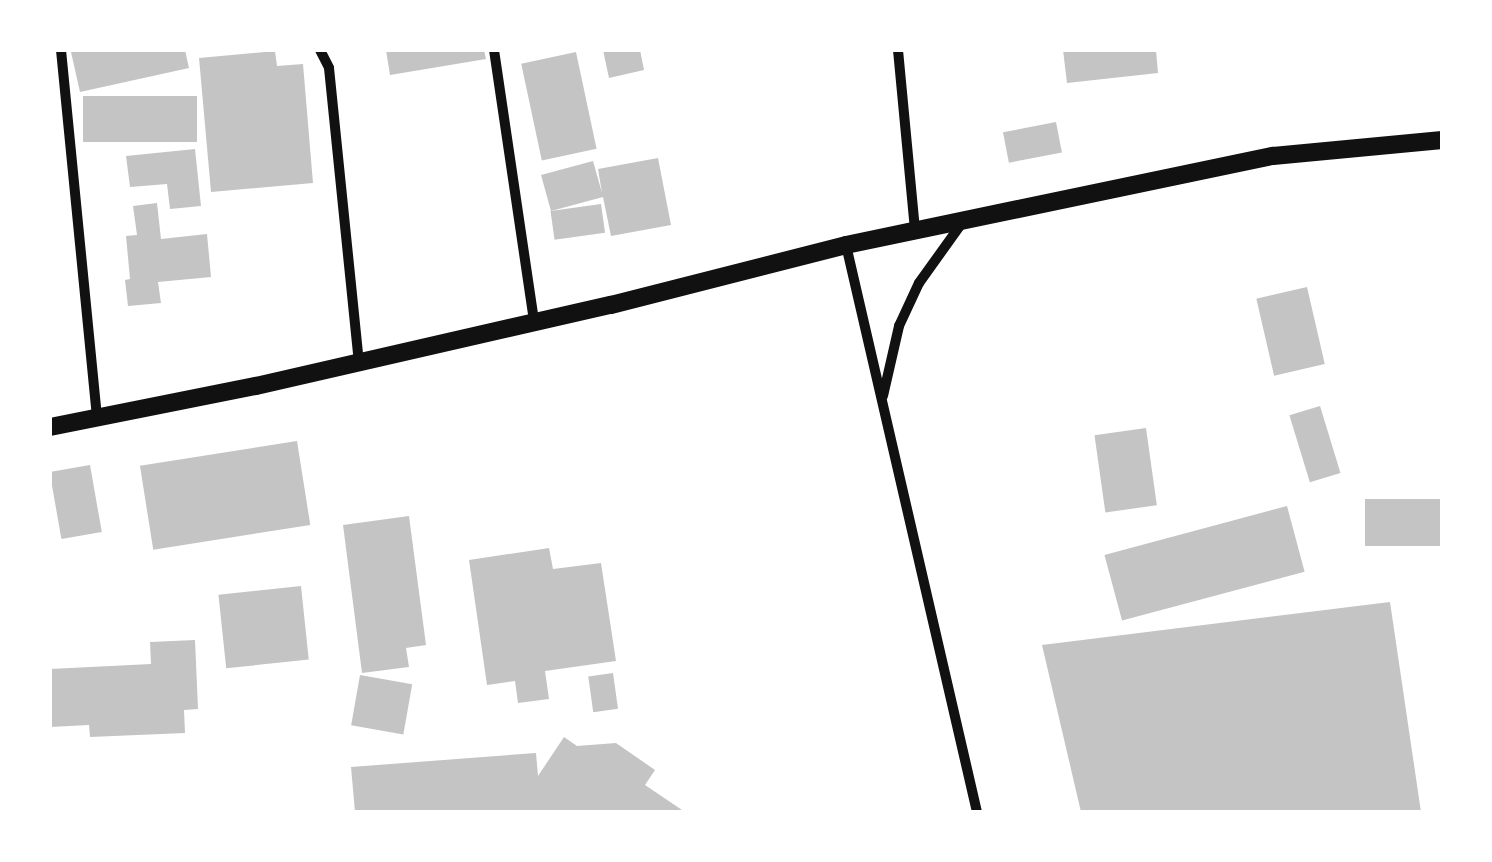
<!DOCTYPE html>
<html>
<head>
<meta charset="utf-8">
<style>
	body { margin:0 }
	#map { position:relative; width:1492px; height:862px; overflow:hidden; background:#fff; font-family:"Noto Sans",sans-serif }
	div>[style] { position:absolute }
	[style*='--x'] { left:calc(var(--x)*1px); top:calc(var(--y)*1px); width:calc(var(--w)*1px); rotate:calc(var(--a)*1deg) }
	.building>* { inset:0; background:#c4c4c4; transform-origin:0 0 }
	.minor>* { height:10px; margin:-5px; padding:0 5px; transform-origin:5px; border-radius:5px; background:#111 }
	.tertiary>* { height:18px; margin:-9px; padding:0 9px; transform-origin:9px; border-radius:9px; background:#111 }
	span { translate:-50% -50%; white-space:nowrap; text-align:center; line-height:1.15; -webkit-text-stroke:8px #fff; paint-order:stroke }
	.frame { position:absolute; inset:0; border:52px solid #fff; pointer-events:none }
</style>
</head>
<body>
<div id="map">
	<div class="building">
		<div style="clip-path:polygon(82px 50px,185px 50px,189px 68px,80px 92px,71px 52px)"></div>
		<div style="clip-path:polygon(386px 50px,484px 50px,486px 59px,390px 75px)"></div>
		<div style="clip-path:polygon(603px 50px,640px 50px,644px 70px,609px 78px)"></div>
		<div style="clip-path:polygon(1063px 50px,1156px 50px,1158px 73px,1067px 83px)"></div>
		<div style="clip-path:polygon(275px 51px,277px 66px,303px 64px,313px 183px,211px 192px,199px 58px)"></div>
		<div style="left:576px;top:52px;width:99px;height:56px;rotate:78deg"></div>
		<div style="left:197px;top:96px;width:46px;height:114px;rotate:90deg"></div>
		<div style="left:1056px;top:122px;width:31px;height:54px;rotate:79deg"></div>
		<div style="clip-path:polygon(195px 149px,201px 206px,170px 209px,167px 184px,130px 187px,126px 156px)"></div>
		<div style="clip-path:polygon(658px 158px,671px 225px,611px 236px,603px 197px,551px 211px,541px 175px,593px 161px,602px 193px,598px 169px)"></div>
		<div style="clip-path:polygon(157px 203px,161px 239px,207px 234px,211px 277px,158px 282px,161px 303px,128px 306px,125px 280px,130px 279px,126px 236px,137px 235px,133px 206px)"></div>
		<div style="left:601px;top:204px;width:29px;height:51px;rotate:82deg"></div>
		<div style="left:1307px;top:287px;width:79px;height:52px;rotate:77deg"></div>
		<div style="left:1320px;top:406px;width:70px;height:32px;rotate:73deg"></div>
		<div style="left:1146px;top:428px;width:78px;height:52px;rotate:82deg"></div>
		<div style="left:297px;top:441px;width:85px;height:159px;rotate:81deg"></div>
		<div style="left:90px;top:465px;width:68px;height:41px;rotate:80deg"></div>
		<div style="left:1442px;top:499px;width:47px;height:77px;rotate:90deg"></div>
		<div style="left:1287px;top:506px;width:68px;height:189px;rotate:75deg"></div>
		<div style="clip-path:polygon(409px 516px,426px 645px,406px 648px,409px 667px,362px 673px,343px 525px)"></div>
		<div style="clip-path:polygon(549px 548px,553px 569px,601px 563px,616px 661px,545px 671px,549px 699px,518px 703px,515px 681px,487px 685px,469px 560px)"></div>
		<div style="left:301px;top:586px;width:74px;height:83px;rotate:84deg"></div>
		<div style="clip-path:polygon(1390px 602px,1421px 812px,1081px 812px,1042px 645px)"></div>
		<div style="clip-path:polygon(195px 640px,198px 709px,184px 710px,185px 733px,90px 737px,89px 725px,50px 727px,50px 669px,151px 664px,150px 642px)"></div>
		<div style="left:613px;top:673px;width:36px;height:25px;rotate:82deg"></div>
		<div style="left:360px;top:675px;width:53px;height:51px;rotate:10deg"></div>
		<div style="clip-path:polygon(564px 737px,577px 746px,616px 743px,655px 770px,645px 785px,685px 812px,355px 812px,351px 767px,536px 753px,538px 776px)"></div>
	</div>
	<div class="minor">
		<div style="--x:61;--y:50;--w:370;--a:84.4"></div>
		<div style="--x:320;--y:50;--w:20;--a:63"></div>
		<div style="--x:329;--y:68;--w:296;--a:84.2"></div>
		<div style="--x:494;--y:50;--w:275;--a:81.6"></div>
		<div style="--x:898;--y:50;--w:182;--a:84.6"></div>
		<div style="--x:846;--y:245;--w:582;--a:76.99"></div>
		<div style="--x:883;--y:396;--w:72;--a:-77.1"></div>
		<div style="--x:899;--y:326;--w:47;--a:-65.1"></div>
		<div style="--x:919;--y:283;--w:74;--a:-54.4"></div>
	</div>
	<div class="tertiary">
		<div style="--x:50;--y:427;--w:210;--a:-11.3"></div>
		<div style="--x:256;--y:386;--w:364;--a:-12.9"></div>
		<div style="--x:611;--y:305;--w:243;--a:-14.3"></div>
		<div style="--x:846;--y:245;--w:436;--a:-11.8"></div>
		<div style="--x:1273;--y:156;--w:170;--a:-5.4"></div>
	</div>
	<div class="frame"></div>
</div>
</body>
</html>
